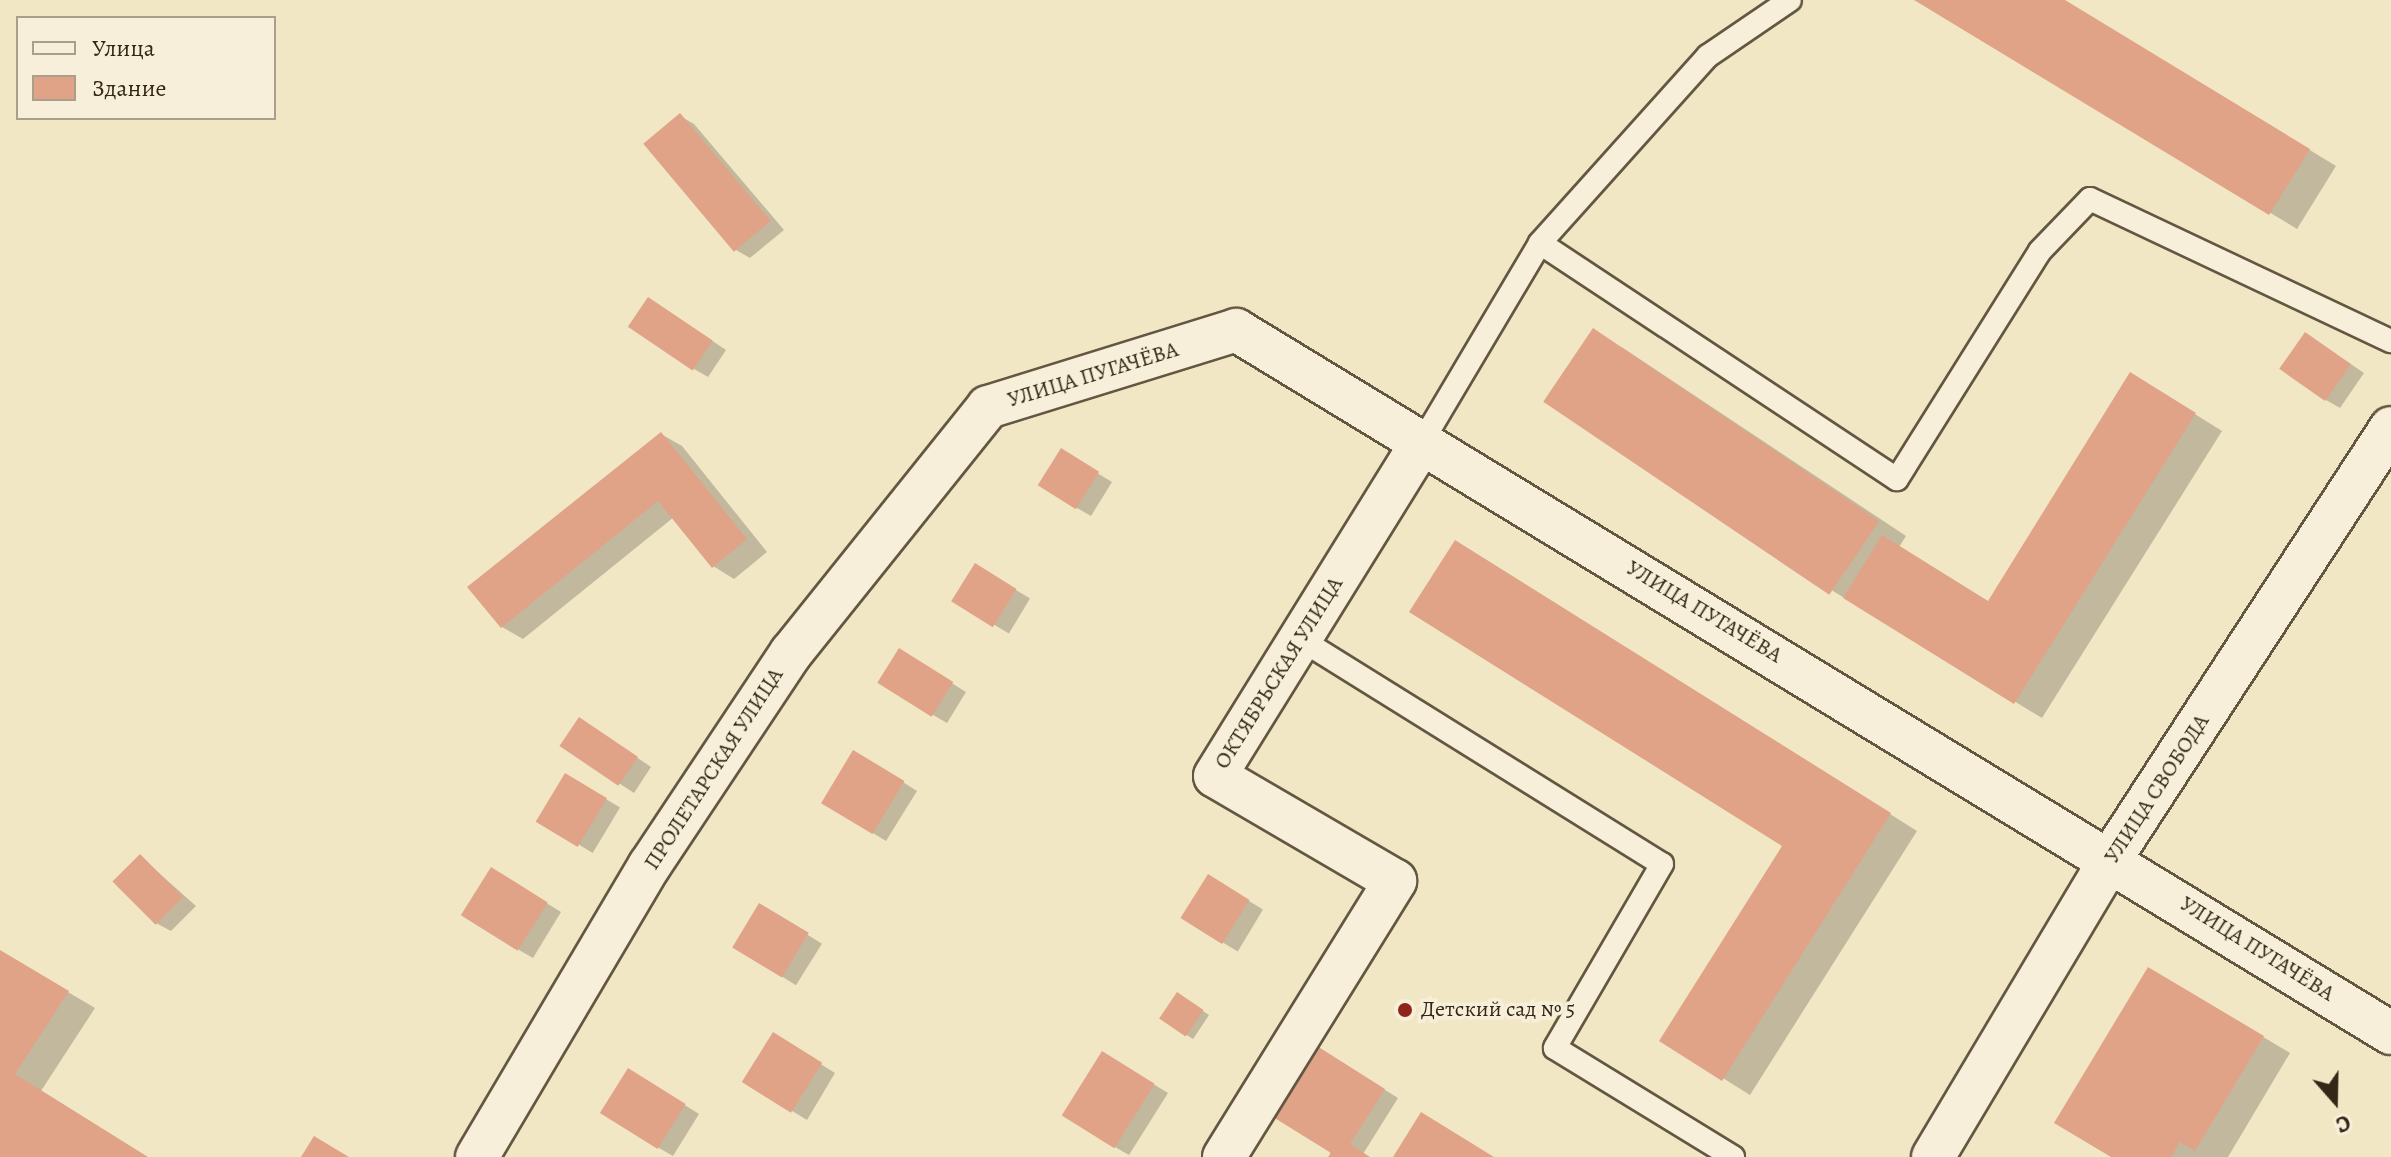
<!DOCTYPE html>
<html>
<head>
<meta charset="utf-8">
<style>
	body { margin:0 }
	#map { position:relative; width:2391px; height:1157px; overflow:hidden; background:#f2e7c5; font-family:Alegreya,serif }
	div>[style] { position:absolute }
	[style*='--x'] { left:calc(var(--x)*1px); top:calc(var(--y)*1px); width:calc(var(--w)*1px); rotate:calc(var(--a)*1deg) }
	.shadow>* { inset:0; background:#0003; transform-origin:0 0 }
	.building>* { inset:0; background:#e1a387; transform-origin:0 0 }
	.roads { filter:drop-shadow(2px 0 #645742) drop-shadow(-2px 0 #645742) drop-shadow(0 2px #645742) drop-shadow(0 -2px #645742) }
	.service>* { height:22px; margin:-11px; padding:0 11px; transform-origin:11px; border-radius:11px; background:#f7efd9 }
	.minor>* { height:42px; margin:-21px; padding:0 21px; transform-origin:21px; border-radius:21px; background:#f7efd9 }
	.dots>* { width:22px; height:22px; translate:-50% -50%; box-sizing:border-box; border:4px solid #f7efd9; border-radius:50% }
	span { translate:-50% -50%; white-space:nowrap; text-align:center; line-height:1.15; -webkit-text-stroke:7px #f7efd9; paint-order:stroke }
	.street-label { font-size:22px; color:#342716 }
	.poi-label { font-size:22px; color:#342716 }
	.left { translate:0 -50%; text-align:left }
	.legend { position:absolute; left:16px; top:16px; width:260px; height:104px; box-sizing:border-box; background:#f7efd9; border:2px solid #a99f8b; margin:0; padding:10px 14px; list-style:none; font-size:24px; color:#342716 }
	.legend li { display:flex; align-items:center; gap:16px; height:40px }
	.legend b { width:40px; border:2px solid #a99f8b }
	.north { position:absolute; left:2295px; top:1061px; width:80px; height:80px; -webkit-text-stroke:6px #f7efd9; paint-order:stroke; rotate:160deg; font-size:22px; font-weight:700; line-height:32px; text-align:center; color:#342716 }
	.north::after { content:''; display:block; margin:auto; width:28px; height:36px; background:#342716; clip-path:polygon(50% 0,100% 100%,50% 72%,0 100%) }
</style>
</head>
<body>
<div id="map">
	<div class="shadow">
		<div style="clip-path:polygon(1918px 0,2063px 0,2336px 166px,2297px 229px)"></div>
		<div style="clip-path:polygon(680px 116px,694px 124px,784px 230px,750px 258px,736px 250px)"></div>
		<div style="clip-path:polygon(663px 308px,726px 350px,708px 377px,694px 369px)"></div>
		<div style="clip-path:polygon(2306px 334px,2364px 373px,2340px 408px,2326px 400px)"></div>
		<div style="clip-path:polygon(1620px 346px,1906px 536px,1899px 547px,1989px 602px,2158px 391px,2222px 431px,2042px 718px,1833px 591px)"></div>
		<div style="clip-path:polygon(661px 434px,682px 446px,767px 552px,734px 579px,713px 566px,674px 517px,523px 639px,502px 627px)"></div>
		<div style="clip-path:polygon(1061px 451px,1112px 482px,1091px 516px,1077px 508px)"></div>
		<div style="clip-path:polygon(1483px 558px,1917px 831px,1750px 1095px,1662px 1040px,1785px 845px)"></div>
		<div style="left:976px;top:566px;width:63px;height:41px;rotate:31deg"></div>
		<div style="clip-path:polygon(913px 659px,966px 692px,947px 723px,933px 715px)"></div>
		<div style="clip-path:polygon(594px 728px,651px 767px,634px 793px,562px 746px)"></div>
		<div style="clip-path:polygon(868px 760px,917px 791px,886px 841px,822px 802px)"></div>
		<div style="left:566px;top:775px;width:63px;height:53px;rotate:31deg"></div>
		<div style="clip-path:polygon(141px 857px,196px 906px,171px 931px,156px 923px)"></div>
		<div style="left:1209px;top:877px;width:63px;height:49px;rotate:31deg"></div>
		<div style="clip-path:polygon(506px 878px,561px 912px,533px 958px,519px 950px)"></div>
		<div style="left:760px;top:905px;width:73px;height:49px;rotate:32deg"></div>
		<div style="clip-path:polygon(0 952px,95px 1008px,41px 1091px,147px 1157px,0 1157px)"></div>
		<div style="clip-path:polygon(2149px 969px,2290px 1053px,2228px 1157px,2115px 1157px)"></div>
		<div style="clip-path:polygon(1184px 998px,1209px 1015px,1193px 1039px,1161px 1019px)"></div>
		<div style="clip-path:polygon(787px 1043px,835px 1073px,807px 1120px,744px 1082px)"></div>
		<div style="clip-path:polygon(1332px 1057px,1398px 1098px,1363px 1154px,1368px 1157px,1330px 1157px)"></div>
		<div style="clip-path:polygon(1117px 1062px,1168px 1093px,1129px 1155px,1115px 1147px)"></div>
		<div style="clip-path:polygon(643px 1079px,699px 1114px,673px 1156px,659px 1148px)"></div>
	</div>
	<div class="building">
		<div style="clip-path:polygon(1914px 0,2065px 0,2310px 149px,2269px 215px)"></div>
		<div style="left:680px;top:113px;width:141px;height:48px;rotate:50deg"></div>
		<div style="left:648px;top:297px;width:78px;height:36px;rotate:34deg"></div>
		<div style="left:1593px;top:328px;width:345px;height:89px;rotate:34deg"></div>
		<div style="left:2305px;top:332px;width:56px;height:45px;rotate:35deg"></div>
		<div style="clip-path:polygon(2130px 372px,2196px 413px,2014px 704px,1843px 598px,1882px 535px,1988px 601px)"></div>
		<div style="clip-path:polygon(661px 432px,747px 539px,712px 568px,658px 501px,501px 628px,467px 587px)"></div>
		<div style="left:1061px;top:448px;width:45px;height:44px;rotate:32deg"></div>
		<div style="clip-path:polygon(1455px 540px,1891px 813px,1722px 1081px,1659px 1041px,1782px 846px,1409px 612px)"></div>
		<div style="left:975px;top:563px;width:49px;height:45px;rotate:32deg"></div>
		<div style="left:899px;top:648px;width:64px;height:41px;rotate:32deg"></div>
		<div style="left:579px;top:717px;width:71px;height:35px;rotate:34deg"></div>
		<div style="left:853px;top:750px;width:60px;height:62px;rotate:31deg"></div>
		<div style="left:565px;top:773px;width:49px;height:57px;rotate:31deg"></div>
		<div style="left:140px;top:854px;width:61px;height:39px;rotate:45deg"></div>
		<div style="left:491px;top:867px;width:67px;height:57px;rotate:32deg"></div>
		<div style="left:1208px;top:874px;width:49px;height:52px;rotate:32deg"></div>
		<div style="left:759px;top:903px;width:58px;height:52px;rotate:31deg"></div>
		<div style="clip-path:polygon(0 950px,69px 991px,15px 1074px,148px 1157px,0 1157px)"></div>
		<div style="clip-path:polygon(2148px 967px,2264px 1036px,2195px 1151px,2180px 1142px,2171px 1157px,2111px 1157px,2054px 1123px)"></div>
		<div style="left:1177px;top:992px;width:32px;height:32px;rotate:34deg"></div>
		<div style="left:773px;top:1032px;width:58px;height:59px;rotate:32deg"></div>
		<div style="clip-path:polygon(1317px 1046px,1385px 1089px,1350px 1144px,1370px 1157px,1328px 1157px,1331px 1153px,1273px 1117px)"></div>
		<div style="left:1102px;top:1051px;width:62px;height:76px;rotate:32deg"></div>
		<div style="left:628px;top:1068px;width:68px;height:53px;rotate:32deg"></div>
		<div style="clip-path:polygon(1421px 1112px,1494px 1157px,1393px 1157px)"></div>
		<div style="clip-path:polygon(314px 1136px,349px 1157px,301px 1157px)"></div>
	</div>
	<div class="roads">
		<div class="service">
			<div style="--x:1540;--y:243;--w:251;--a:-48.1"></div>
			<div style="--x:1708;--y:56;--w:99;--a:-34.3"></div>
			<div style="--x:1422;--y:442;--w:231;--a:-59.3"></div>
			<div style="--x:1540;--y:243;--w:428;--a:33.5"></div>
			<div style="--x:1897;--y:479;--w:269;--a:-57.9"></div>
			<div style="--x:2040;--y:251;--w:72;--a:-46.1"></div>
			<div style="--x:2090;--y:199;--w:333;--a:25.3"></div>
			<div style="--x:1300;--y:639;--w:426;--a:31.9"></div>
			<div style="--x:1662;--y:864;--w:213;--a:120.2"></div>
			<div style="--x:1555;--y:1048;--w:209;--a:31.5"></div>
		</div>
		<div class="minor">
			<div style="--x:477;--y:1157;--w:339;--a:-59.4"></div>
			<div style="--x:650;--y:865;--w:255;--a:-56.4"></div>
			<div style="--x:791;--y:653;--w:315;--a:-51.3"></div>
			<div style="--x:988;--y:407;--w:260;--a:-17.2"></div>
			<div style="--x:1236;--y:330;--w:1352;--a:31.33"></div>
			<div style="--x:1224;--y:1157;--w:325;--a:-58.2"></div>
			<div style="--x:1395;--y:881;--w:208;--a:-149.7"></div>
			<div style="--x:1215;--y:776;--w:393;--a:-58.2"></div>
			<div style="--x:1933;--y:1157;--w:348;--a:-59.2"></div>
			<div style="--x:2111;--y:858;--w:513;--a:-56.93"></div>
		</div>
	</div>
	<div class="dots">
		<div style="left:1405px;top:1010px;background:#8f2418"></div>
	</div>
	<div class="street-label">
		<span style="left:1093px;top:375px;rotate:-17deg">УЛИЦА ПУГАЧЁВА</span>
		<span style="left:1704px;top:612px;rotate:31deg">УЛИЦА ПУГАЧЁВА</span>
		<span style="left:1279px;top:673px;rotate:-58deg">ОКТЯБРЬСКАЯ УЛИЦА</span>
		<span style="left:714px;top:769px;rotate:-57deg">ПРОЛЕТАРСКАЯ УЛИЦА</span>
		<span style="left:2157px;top:789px;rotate:-57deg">УЛИЦА СВОБОДА</span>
		<span style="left:2257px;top:949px;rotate:32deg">УЛИЦА ПУГАЧЁВА</span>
	</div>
	<div class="poi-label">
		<span class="left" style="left:1421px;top:1010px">Детский сад № 5</span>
	</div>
	<ul class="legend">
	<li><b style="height:10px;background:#f7efd9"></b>Улица</li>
	<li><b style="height:22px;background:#e1a387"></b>Здание</li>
	</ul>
	<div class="north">С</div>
</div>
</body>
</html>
